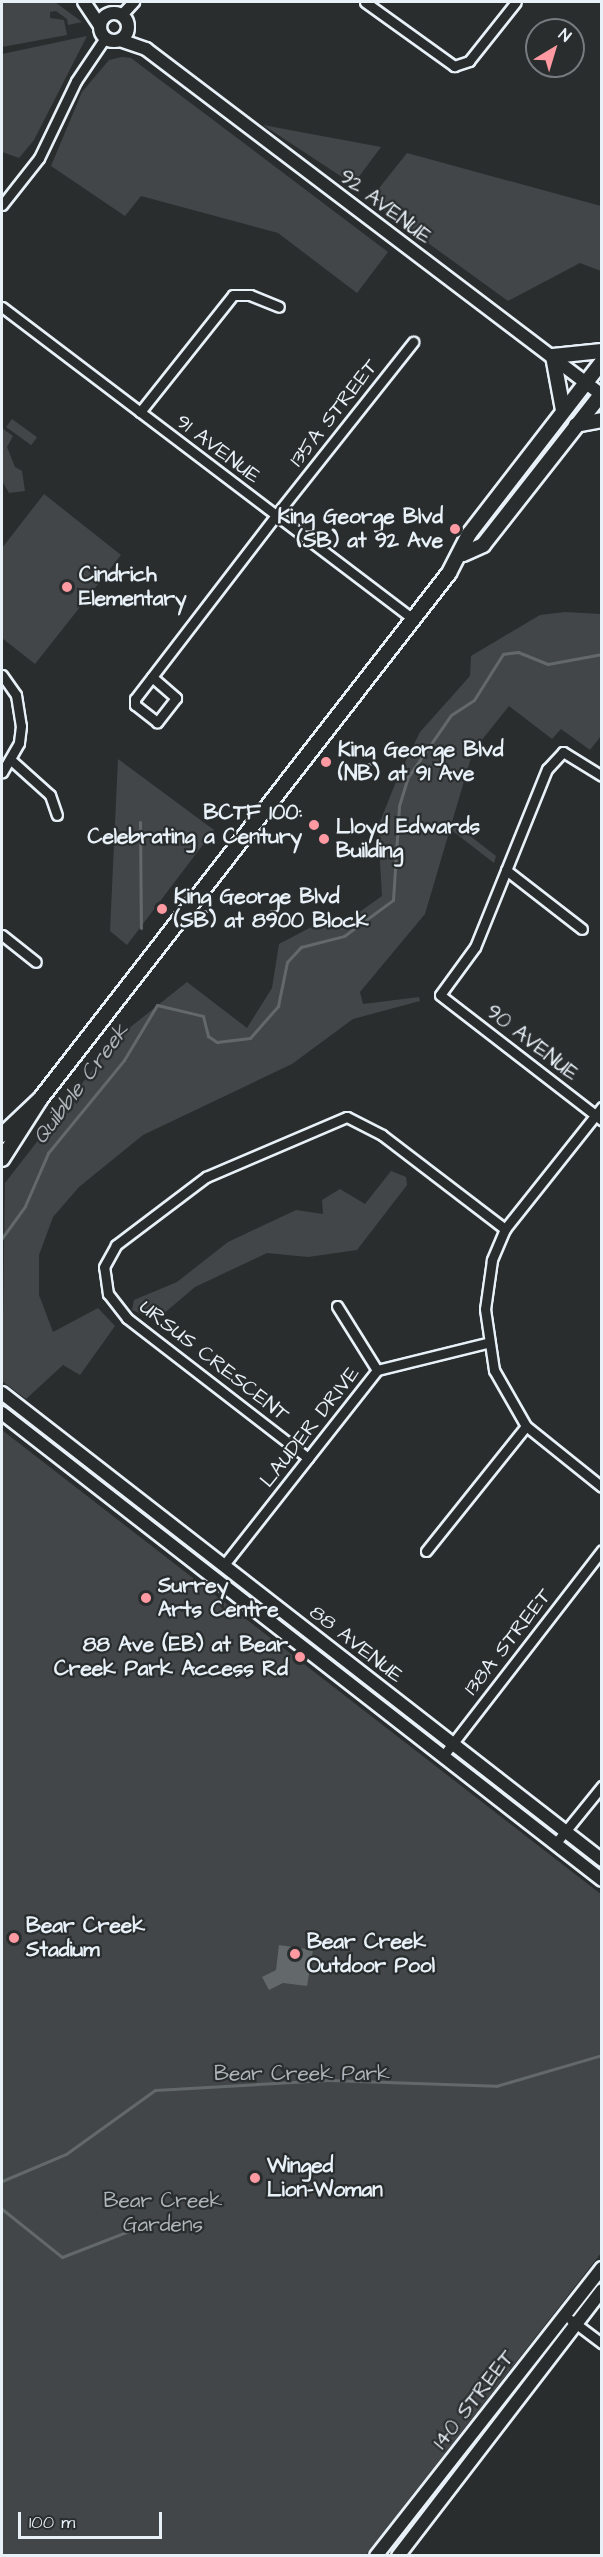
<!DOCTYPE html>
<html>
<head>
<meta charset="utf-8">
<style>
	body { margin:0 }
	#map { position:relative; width:603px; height:2557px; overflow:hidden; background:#2a2d2e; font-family:"Architects Daughter",sans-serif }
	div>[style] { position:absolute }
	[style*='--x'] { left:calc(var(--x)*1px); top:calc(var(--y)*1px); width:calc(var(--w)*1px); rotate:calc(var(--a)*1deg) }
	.green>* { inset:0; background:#424648; transform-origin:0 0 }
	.water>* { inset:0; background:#63686b }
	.stream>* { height:3px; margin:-1.5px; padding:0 1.5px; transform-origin:1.5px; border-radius:1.5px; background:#63686b }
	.roads { filter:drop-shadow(2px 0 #e8f1f8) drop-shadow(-2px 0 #e8f1f8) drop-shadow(0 2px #e8f1f8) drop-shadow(0 -2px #e8f1f8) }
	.minor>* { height:9px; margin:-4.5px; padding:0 4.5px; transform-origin:4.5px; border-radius:4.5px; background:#2a2d2e }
	.tertiary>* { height:10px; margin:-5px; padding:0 5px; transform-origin:5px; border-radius:5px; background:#2a2d2e }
	.secondary>* { height:12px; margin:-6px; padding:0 6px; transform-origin:6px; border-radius:6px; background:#2a2d2e }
	.secondary>.ring { margin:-6px; padding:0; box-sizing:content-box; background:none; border:12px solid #2a2d2e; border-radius:50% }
	.primary>* { height:14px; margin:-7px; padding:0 7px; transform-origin:7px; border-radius:7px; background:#2a2d2e }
	.dots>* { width:16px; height:16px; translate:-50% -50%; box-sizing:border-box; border:3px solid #2a2d2e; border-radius:50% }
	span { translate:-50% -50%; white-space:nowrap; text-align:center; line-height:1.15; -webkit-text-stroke:4.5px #2a2d2e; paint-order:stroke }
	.street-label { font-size:21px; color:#e8f1f8 }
	.poi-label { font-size:21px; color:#e8f1f8; font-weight:700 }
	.right { translate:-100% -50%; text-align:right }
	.left { translate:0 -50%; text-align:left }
	.park-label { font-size:21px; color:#aeb5ba }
	.water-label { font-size:22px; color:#acb3b9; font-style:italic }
	.frame { position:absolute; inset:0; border:3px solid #e8f1f8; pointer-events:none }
	.north { position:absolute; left:525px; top:18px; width:60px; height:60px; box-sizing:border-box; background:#2a2d2e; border:2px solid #767b7f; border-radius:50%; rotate:38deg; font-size:16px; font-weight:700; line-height:24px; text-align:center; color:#e8f1f8 }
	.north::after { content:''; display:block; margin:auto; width:21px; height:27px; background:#ff9aa2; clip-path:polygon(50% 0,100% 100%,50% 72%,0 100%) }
	.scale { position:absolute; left:18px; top:2512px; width:144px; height:27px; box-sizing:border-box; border:3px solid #e8f1f8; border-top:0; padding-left:8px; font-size:18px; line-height:21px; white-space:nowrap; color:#e8f1f8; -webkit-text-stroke:4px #2a2d2e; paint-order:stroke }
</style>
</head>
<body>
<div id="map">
	<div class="green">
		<div style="clip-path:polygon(2px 2px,55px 2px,82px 22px,68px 25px,67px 19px,56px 11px,50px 12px,50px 18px,64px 20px,67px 35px,2px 47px)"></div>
		<div style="clip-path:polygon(87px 36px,34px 140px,19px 158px,2px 152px,2px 54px)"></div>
		<div style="clip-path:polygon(122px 57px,131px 58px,388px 252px,357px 293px,278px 233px,141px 196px,125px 216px,51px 166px,82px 92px,109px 60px)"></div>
		<div style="clip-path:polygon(263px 125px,381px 147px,358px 178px,345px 179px)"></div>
		<div style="clip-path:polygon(407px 153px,601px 206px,601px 271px,580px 263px,508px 301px,373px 203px,372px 197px)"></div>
		<div style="left:12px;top:419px;width:31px;height:10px;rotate:36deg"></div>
		<div style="clip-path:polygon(2px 428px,13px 436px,7px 447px,15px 467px,22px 471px,25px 491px,9px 493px,2px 481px)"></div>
		<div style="clip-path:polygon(44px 494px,121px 555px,35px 664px,2px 638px,2px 548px)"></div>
		<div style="clip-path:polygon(565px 612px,601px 614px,601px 736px,590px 750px,561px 729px,552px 739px,509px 706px,473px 751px,452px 822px,496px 856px,494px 863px,450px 829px,425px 914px,360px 992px,363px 1004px,419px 997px,420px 1001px,353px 1019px,292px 1064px,143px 1135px,79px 1187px,53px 1217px,39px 1255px,39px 1295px,53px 1332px,98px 1308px,115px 1326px,80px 1375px,63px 1365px,26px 1399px,2px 1381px,5px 1183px,118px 1037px,187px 982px,247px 1028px,272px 988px,279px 944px,317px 924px,352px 927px,351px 918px,382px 896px,378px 827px,397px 779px,420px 732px,470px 676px,471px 656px,540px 615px)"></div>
		<div style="clip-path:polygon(118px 759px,214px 830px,127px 945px,110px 931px)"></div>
		<div style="clip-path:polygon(391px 1171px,406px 1177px,407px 1185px,357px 1250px,308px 1257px,267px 1253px,195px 1287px,156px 1320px,132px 1310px,134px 1300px,177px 1282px,228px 1242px,296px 1210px,323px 1214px,322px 1200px,340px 1189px,365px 1204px)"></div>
		<div style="clip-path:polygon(2px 1430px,602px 1895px,601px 2253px,366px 2555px,2px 2555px)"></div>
	</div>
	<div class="water">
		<div style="clip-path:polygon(279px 1945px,313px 1950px,307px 1986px,283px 1983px,269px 1990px,262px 1977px,276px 1970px)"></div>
	</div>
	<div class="stream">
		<div style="--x:140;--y:822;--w:106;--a:89.5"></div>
		<div style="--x:2;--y:1238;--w:39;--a:-54"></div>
		<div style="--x:25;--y:1206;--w:58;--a:-66.5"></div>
		<div style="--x:48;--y:1153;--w:120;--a:-50.7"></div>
		<div style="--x:124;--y:1060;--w:64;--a:-59"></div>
		<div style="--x:157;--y:1005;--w:47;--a:13.4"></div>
		<div style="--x:203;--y:1016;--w:21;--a:76"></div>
		<div style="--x:208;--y:1036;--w:11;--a:34"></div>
		<div style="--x:217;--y:1042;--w:33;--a:-7"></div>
		<div style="--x:250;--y:1038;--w:43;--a:-48.8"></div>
		<div style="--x:278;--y:1006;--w:45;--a:-78.4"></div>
		<div style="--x:287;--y:962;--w:21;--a:-47"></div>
		<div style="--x:301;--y:947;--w:44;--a:-14.3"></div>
		<div style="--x:344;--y:936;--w:61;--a:-36.3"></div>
		<div style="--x:393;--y:900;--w:94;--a:-86.3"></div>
		<div style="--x:399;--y:806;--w:30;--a:-73"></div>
		<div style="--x:408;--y:777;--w:75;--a:-55.3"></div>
		<div style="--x:451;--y:715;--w:27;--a:-33"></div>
		<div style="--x:474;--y:700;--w:54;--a:-57.8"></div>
		<div style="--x:503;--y:654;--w:15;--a:-8"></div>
		<div style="--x:518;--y:652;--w:32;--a:22"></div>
		<div style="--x:548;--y:664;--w:55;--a:-10.5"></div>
		<div style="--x:2;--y:2181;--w:69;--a:-22.9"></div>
		<div style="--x:66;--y:2154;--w:110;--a:-35.7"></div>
		<div style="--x:155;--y:2090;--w:173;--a:-3.3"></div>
		<div style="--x:328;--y:2080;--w:168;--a:2"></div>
		<div style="--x:496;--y:2086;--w:110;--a:-16.3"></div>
		<div style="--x:2;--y:2209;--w:77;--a:38.7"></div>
		<div style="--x:62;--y:2257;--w:77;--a:-21.3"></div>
	</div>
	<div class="roads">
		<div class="minor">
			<div style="--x:365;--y:2;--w:110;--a:35.7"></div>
			<div style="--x:454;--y:66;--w:16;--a:-18"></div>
			<div style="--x:469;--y:61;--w:75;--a:-51.5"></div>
			<div style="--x:2;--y:205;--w:60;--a:-51.8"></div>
			<div style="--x:39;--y:158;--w:85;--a:-64.3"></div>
			<div style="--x:76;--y:81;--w:52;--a:-56"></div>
			<div style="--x:2;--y:307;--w:516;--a:37.2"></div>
			<div style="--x:140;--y:412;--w:149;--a:-51.5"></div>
			<div style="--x:233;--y:295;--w:17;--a:0"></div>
			<div style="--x:250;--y:295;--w:31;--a:22"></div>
			<div style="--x:2;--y:675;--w:24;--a:55"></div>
			<div style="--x:16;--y:695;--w:31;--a:81"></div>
			<div style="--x:21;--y:726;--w:17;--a:97"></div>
			<div style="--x:19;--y:743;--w:34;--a:120"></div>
			<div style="--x:152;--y:677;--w:32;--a:41"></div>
			<div style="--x:176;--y:698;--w:31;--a:128"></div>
			<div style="--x:157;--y:722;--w:28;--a:-142"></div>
			<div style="--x:135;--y:705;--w:6;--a:-90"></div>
			<div style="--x:135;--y:699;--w:232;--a:-52.5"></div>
			<div style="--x:276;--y:515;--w:221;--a:-51.6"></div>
			<div style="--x:11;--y:760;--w:52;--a:41.9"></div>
			<div style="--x:50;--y:795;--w:21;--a:71"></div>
			<div style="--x:602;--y:776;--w:46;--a:-148.4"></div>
			<div style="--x:563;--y:752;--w:23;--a:133"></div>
			<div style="--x:547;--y:769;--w:192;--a:112"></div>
			<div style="--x:475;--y:947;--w:59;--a:126.1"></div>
			<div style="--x:440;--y:995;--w:205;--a:37.7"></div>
			<div style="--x:506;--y:870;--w:96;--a:37.8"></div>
			<div style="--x:2;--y:935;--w:43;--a:38.5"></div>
			<div style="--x:602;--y:1107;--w:156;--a:128.5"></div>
			<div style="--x:505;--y:1229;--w:34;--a:113"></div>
			<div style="--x:492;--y:1260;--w:49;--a:98.1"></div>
			<div style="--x:485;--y:1309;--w:62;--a:81.6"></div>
			<div style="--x:494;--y:1370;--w:64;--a:60.3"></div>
			<div style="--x:526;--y:1426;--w:97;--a:38.8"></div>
			<div style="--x:337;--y:1306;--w:75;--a:58"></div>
			<div style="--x:308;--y:1458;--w:229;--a:-142.3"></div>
			<div style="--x:127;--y:1318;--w:31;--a:-128"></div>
			<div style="--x:108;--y:1294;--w:27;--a:-98"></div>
			<div style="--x:104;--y:1267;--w:25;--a:-61"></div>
			<div style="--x:116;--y:1245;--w:113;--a:-37.1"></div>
			<div style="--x:206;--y:1177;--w:153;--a:-23.1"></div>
			<div style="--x:347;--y:1117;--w:39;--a:27"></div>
			<div style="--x:382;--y:1135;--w:155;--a:37.4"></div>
			<div style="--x:426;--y:1551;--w:160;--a:-51.3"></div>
			<div style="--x:223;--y:1566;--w:249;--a:-51.8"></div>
			<div style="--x:377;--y:1370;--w:113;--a:-13.8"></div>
			<div style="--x:443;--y:1756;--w:260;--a:-52.3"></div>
			<div style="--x:555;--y:1844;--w:75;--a:-51"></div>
			<div style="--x:571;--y:2320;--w:39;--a:37"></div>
		</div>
		<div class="tertiary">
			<div style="--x:122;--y:15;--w:18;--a:-47"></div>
		</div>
		<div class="secondary">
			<div style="--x:84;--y:2;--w:29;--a:56"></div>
			<div class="ring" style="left:100px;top:13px;width:16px;height:16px"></div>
			<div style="--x:120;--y:40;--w:28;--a:19"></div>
			<div style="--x:146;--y:49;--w:572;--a:37.19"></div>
			<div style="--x:2;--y:1393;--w:760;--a:37.89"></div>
			<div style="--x:2;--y:1413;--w:760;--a:37.89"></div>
			<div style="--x:376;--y:2556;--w:366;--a:-51.9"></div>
			<div style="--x:398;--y:2556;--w:335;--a:-52.5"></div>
		</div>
		<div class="primary">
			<div style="--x:563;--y:410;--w:55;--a:-100.5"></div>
			<div style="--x:553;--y:356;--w:49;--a:-5.8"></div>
			<div style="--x:576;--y:425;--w:26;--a:-11"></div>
			<div style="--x:463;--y:554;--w:22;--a:-24"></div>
			<div style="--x:483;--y:545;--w:193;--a:-51.9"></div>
			<div style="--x:2;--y:1135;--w:52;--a:-43.5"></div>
			<div style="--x:2;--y:1159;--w:72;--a:-57.4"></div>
			<div style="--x:41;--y:1098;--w:665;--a:-52.15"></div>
			<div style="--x:449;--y:573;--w:44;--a:-62.9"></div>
			<div style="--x:469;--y:534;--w:217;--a:-52.3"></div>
		</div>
	</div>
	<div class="dots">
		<div style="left:455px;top:529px;background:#ff9aa2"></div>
		<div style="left:67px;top:587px;background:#ff9aa2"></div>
		<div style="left:326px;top:762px;background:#ff9aa2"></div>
		<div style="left:314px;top:825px;background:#ff9aa2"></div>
		<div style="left:324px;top:839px;background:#ff9aa2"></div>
		<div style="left:162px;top:909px;background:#ff9aa2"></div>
		<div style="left:146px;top:1598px;background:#ff9aa2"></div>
		<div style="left:300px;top:1657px;background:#ff9aa2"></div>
		<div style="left:14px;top:1938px;background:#ff9aa2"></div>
		<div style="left:295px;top:1954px;background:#ff9aa2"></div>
		<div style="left:255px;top:2178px;background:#ff9aa2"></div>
	</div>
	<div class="street-label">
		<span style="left:385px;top:207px;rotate:37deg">92 AVENUE</span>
		<span style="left:334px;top:413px;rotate:-52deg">135A STREET</span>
		<span style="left:218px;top:449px;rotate:37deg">91 AVENUE</span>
		<span style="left:532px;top:1043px;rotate:38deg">90 AVENUE</span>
		<span style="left:214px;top:1361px;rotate:38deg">URSUS CRESCENT</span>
		<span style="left:310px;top:1427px;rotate:-52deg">LAUDER DRIVE</span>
		<span style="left:508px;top:1642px;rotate:-52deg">138A STREET</span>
		<span style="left:356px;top:1644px;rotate:38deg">88 AVENUE</span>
		<span style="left:474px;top:2400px;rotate:-52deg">140 STREET</span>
	</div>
	<div class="poi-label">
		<span class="right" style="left:443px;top:529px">King George Blvd<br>(SB) at 92 Ave</span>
		<span class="left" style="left:79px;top:587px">Cindrich<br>Elementary</span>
		<span class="left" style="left:338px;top:762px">King George Blvd<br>(NB) at 91 Ave</span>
		<span class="right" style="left:302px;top:825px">BCTF 100:<br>Celebrating a Century</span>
		<span class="left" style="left:336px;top:839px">Lloyd Edwards<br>Building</span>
		<span class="left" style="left:174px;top:909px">King George Blvd<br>(SB) at 8900 Block</span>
		<span class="left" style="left:158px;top:1598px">Surrey<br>Arts Centre</span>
		<span class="right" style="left:288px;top:1657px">88 Ave (EB) at Bear<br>Creek Park Access Rd</span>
		<span class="left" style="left:26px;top:1938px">Bear Creek<br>Stadium</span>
		<span class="left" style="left:307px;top:1954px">Bear Creek<br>Outdoor Pool</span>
		<span class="left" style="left:267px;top:2178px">Winged<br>Lion-Woman</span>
	</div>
	<div class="park-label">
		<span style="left:302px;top:2074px">Bear Creek Park</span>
		<span style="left:163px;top:2213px">Bear Creek<br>Gardens</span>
	</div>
	<div class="water-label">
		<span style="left:81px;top:1084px;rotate:-53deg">Quibble Creek</span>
	</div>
	<div class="frame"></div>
	<div class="north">N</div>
	<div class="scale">100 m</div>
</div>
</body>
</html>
